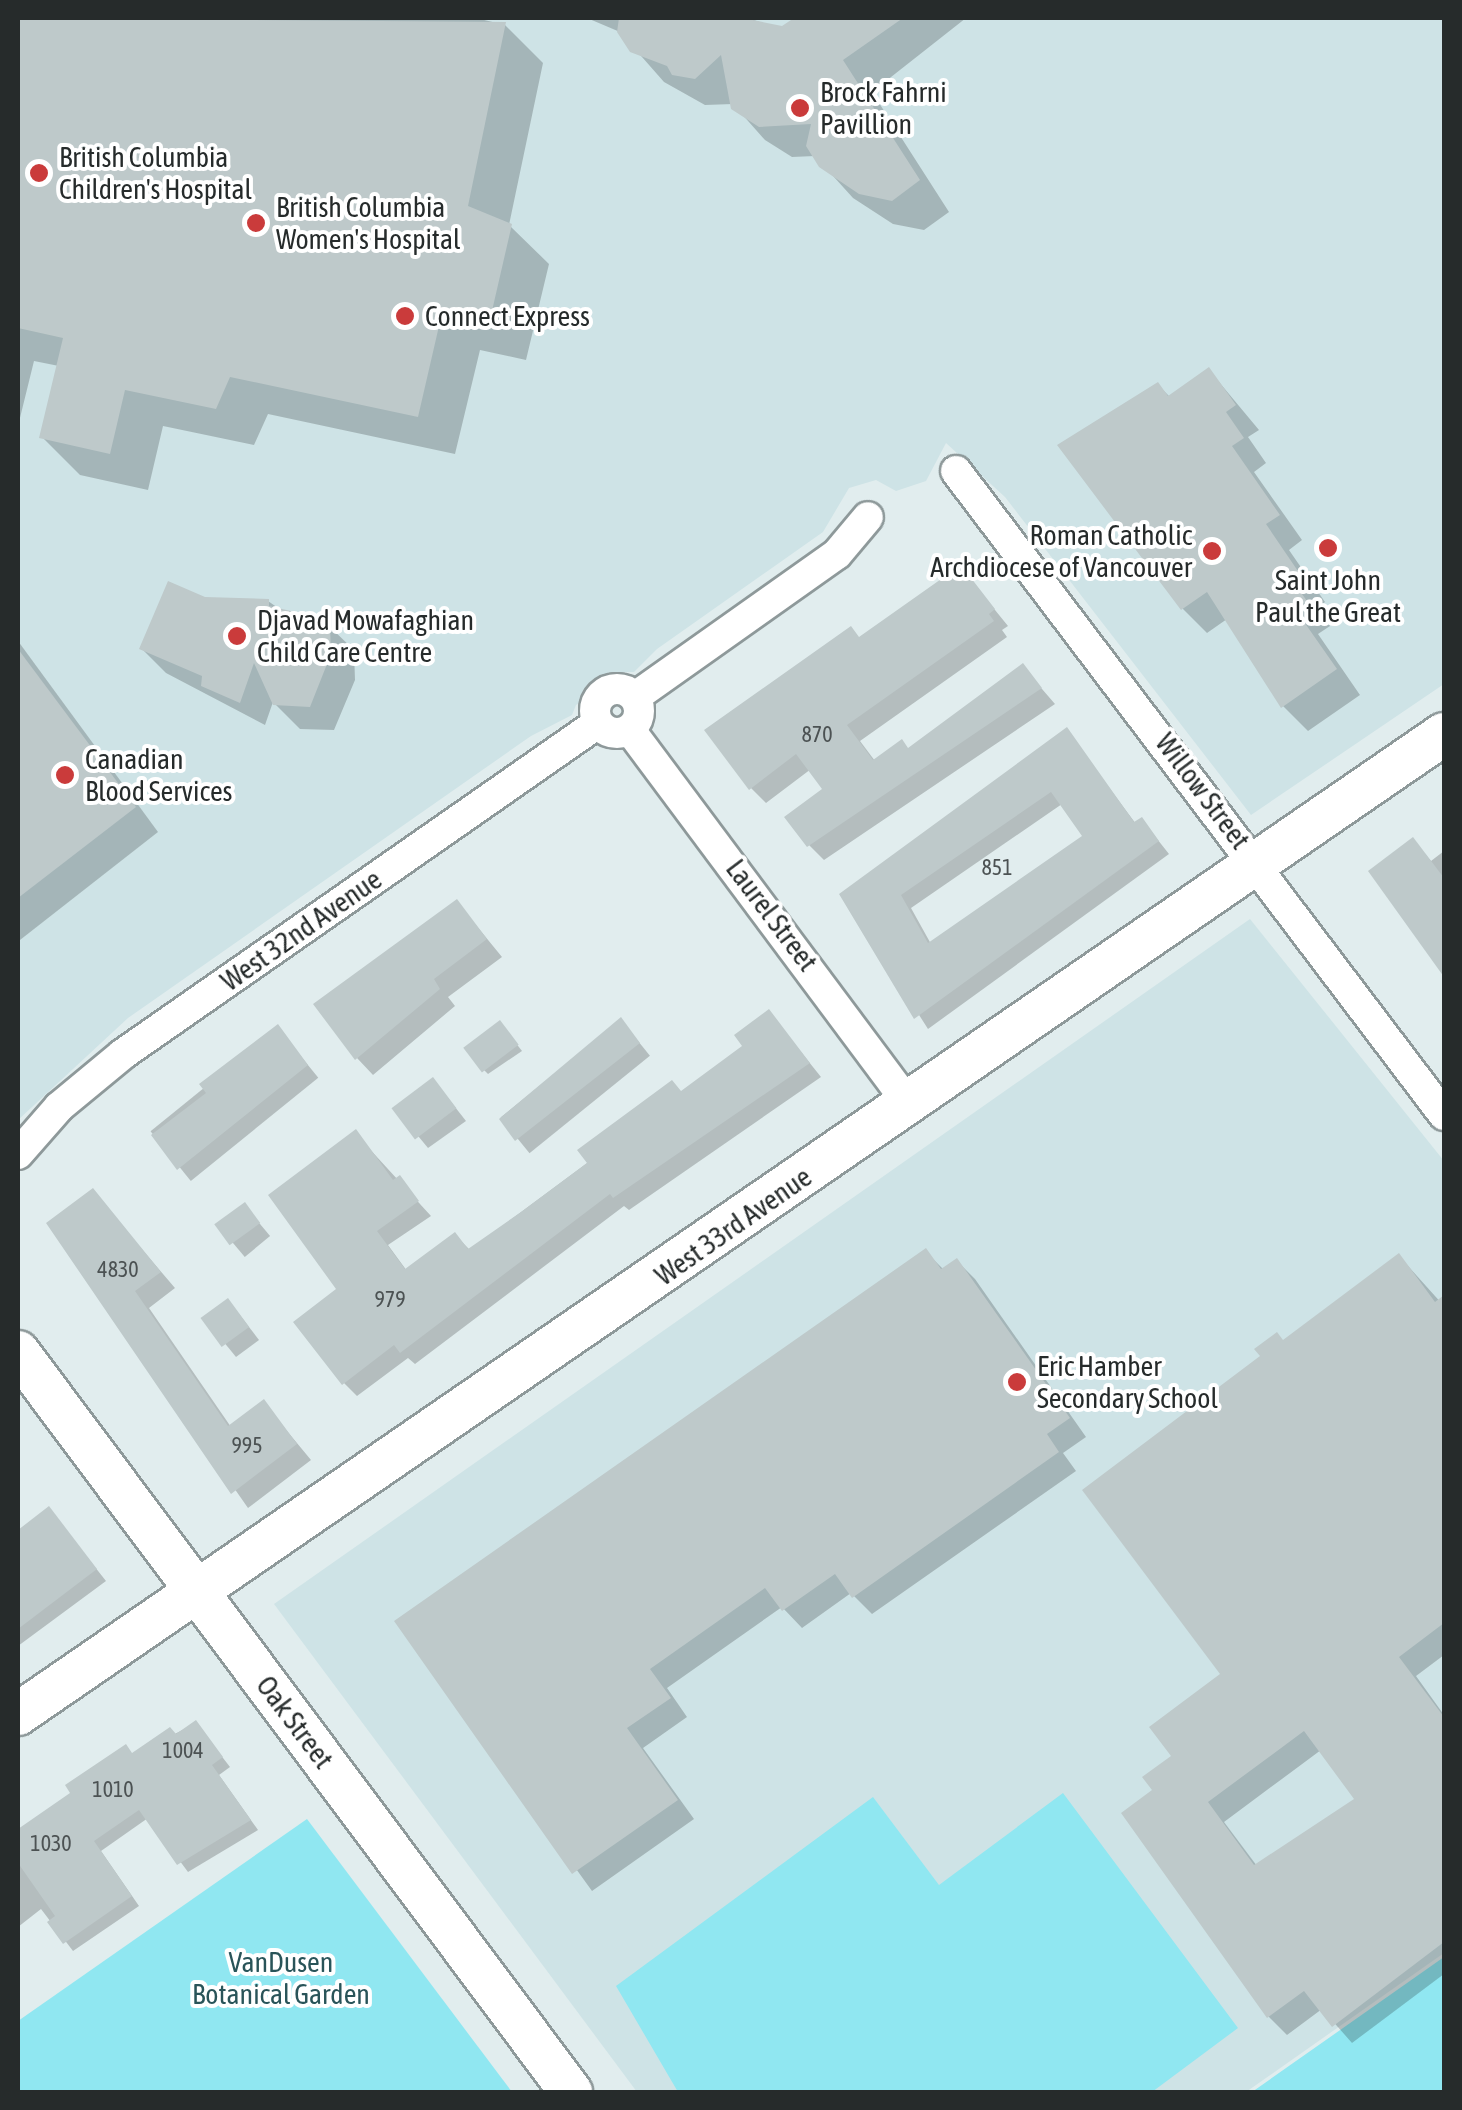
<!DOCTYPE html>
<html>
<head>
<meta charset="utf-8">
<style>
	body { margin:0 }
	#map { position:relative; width:1462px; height:2110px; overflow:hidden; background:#e1edee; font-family:"Asap Condensed",sans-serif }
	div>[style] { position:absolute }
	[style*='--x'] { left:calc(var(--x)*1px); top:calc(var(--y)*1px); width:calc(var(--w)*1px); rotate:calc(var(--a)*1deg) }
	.built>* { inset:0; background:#cee3e6 }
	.green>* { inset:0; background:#90e7f1 }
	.shadow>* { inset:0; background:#0003; transform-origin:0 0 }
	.building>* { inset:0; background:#bec9ca; transform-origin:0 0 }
	.roads { filter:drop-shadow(2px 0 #8e999a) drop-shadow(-2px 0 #8e999a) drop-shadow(0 2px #8e999a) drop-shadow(0 -2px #8e999a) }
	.street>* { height:30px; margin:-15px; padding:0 15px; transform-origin:15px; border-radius:15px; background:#fff }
	.street>.ring { margin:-15px; padding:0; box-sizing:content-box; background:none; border:30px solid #fff; border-radius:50% }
	.secondary>* { height:42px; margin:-21px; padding:0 21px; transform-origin:21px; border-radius:21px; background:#fff }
	.dots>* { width:28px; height:28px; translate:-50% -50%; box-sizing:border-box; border:5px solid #fff; border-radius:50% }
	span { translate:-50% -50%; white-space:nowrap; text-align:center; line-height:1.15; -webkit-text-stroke:8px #fff; paint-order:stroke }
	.number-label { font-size:22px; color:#4c5253 }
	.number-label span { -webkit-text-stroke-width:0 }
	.poi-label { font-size:28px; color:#262b2b }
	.left { translate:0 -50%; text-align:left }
	.right { translate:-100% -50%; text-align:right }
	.street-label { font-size:28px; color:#262b2b }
	.park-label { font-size:28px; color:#295459 }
	.frame { position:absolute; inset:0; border:20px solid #262b2b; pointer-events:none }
</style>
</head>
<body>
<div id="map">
	<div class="built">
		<div style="clip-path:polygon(18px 18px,1444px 18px,1444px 684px,1251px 815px,1005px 497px,946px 443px,926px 481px,896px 491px,876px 480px,849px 488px,823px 532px,657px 649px,634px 672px,621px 672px,576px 705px,572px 715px,531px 736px,128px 1018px,18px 1120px)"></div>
		<div style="clip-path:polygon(1250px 919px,1444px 1161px,1444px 1953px,1246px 2092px,637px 2092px,274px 1604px)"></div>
	</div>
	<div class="green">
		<div style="clip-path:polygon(1063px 1793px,1238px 2028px,1152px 2092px,678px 2092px,616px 1986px,873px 1797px,939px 1885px)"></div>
		<div style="clip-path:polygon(307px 1819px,512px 2092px,18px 2092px,18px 2021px)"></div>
		<div style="clip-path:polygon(1444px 1957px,1444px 2092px,1251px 2092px,1252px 2092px)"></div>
	</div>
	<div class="shadow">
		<div style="clip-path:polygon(18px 18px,476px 18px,505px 25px,543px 63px,509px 225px,549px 264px,526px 360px,480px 350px,455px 454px,268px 414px,254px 445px,163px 426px,148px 490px,80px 475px,42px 437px,59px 366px,34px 361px,18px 426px)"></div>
		<div style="clip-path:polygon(587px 18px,747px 18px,783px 29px,795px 18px,966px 18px,872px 92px,949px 212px,924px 230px,893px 224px,853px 198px,815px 156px,792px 157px,765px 140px,733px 104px,705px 105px,664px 82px,620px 32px)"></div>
		<div style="clip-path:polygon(1209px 370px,1259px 430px,1248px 437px,1266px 463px,1254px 472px,1302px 540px,1289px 550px,1325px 602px,1317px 608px,1330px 626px,1318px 634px,1360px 695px,1308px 731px,1283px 706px,1227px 619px,1207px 633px,1183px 609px,1158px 385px,1170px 397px)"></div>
		<div style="clip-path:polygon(961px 568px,1008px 626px,1002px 630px,1007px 637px,860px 741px,875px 761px,909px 750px,1023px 667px,1055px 704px,824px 860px,809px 845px,825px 789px,811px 769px,766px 803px,751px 788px,861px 639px)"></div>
		<div style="clip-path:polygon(205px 599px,268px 601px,301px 624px,329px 626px,354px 650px,355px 680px,334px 730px,300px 729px,273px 702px,265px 725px,166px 673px,142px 649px)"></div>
		<div style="clip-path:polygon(18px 641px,158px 832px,20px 940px,18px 937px)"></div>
		<div style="clip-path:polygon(evenodd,1067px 731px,1136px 824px,1142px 820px,1169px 854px,928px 1029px,842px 894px,1067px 731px,1062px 804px,1085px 837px,931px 944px,911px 908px,1062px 804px)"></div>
		<div style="clip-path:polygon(1413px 840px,1431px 861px,1444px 851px,1444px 966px,1371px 871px)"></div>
		<div style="clip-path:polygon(457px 902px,502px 957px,448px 997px,455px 1006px,373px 1075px,357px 1058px)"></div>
		<div style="clip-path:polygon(769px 1012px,821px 1077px,629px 1210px,624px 1206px,415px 1364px,408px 1358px,357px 1396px,344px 1383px,339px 1290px,355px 1133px,431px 1216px,388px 1245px,407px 1271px,455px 1235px,470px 1250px,745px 1046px)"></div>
		<div style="left:621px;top:1020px;width:46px;height:155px;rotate:51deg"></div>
		<div style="left:278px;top:1028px;width:64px;height:164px;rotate:51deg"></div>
		<div style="clip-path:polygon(505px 1029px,522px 1051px,488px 1074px,483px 1069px)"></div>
		<div style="clip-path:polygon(444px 1093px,466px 1121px,428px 1148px,395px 1108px)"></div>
		<div style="clip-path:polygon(92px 1191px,175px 1288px,149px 1308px,231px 1427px,263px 1402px,311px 1460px,248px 1508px,49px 1223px)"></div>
		<div style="left:245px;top:1206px;width:39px;height:33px;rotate:50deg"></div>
		<div style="clip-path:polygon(925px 1251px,944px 1270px,957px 1261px,975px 1279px,1086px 1437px,1063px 1453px,1076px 1471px,872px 1614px,851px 1593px,802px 1628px,782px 1607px,667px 1688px,687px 1717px,643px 1748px,694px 1819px,592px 1891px,398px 1622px)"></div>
		<div style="clip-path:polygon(evenodd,1399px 1256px,1444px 1306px,1444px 1655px,1416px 1676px,1444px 1715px,1444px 1974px,1352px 2043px,1322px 2009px,1287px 2035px,1269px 2017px,1124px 1814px,1156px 1790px,1223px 1675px,1284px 1342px,1399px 1256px,1321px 1750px,1358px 1800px,1257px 1866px,1224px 1822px,1321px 1750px)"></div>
		<div style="clip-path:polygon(239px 1314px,259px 1340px,236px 1357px,205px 1319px)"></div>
		<div style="clip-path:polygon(49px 1509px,106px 1581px,18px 1646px,18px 1568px,44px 1548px)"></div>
		<div style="clip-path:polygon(196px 1723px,230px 1767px,219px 1775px,258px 1830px,188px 1872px,148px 1818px,101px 1851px,139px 1906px,73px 1951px,41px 1909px,18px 1927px,18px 1833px,134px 1755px)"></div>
	</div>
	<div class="building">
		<div style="clip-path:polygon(18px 18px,506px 22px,468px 206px,512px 224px,489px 324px,442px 313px,418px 417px,230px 377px,216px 409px,125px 390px,110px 454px,39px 438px,63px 338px,18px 328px)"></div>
		<div style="clip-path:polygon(619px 18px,743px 18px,782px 26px,794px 18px,903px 18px,843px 60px,920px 180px,892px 201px,859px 194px,819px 167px,806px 146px,811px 124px,759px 127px,731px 109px,721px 55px,695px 79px,672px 75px,667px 66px,630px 52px,617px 32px)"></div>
		<div style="clip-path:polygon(1209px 367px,1236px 405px,1226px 412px,1244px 438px,1232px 446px,1280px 515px,1266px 524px,1302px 577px,1294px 583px,1307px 601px,1295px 609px,1337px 669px,1281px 708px,1207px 592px,1181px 610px,1057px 445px,1158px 382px,1168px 396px)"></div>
		<div style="clip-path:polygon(961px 565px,995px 609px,989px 614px,994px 621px,847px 725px,873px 760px,902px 739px,908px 748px,1023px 663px,1042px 688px,807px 847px,784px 817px,822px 789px,796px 754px,749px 790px,704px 730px,851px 626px,859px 637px)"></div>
		<div style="clip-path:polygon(168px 581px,205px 597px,269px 599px,269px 606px,291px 611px,292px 621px,330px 623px,331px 654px,310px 707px,273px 705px,254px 663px,240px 703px,201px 686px,202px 676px,139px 649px)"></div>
		<div style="clip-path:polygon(18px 649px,136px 807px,18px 898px)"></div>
		<div style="clip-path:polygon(evenodd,1067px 727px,1134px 822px,1142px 817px,1159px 841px,914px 1019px,839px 894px,1067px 727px,1051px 792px,1082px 836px,928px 943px,901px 895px,1051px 792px)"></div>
		<div style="clip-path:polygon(1413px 837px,1444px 878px,1444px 977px,1368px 871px)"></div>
		<div style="clip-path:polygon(457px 899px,487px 939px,434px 979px,440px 989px,355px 1060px,313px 1004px)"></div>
		<div style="clip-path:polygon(769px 1009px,810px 1063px,613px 1198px,610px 1194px,400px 1353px,394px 1345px,342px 1385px,293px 1322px,336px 1289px,268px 1195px,356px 1129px,393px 1180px,400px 1175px,419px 1201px,377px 1231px,405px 1269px,455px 1232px,468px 1249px,521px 1212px,587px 1163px,577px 1150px,672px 1080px,681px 1091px,742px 1046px,734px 1035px)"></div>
		<div style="clip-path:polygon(621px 1017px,640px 1043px,515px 1141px,499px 1119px)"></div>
		<div style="left:500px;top:1020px;width:31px;height:46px;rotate:53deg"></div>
		<div style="clip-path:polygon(278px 1024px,308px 1065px,177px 1170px,151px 1135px,206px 1093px,199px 1084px)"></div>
		<div style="left:433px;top:1077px;width:39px;height:52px;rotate:53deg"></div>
		<div style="clip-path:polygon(93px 1188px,161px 1272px,135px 1291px,228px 1426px,264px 1399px,297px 1444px,231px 1494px,46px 1223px)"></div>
		<div style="left:245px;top:1202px;width:26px;height:38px;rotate:54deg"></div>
		<div style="clip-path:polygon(926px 1248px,941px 1269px,957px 1258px,1070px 1418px,1047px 1434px,1059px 1452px,852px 1598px,835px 1574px,782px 1611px,765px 1588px,650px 1669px,671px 1698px,627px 1728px,678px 1800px,572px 1874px,394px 1621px)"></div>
		<div style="clip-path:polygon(evenodd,1399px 1253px,1435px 1302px,1444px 1295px,1444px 1623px,1399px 1657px,1444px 1717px,1444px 1942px,1332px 2027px,1304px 1991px,1267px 2018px,1121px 1813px,1152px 1790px,1142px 1777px,1171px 1756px,1149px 1727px,1220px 1674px,1082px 1490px,1260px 1356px,1254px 1349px,1277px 1332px,1283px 1340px,1399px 1253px,1304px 1731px,1354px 1799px,1254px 1865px,1208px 1802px,1304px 1731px)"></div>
		<div style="left:228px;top:1298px;width:36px;height:34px;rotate:54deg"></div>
		<div style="clip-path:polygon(49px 1506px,97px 1569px,18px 1629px,18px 1530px)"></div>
		<div style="clip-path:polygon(196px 1720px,223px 1757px,212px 1765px,251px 1820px,177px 1865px,139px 1810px,94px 1841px,132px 1896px,63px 1944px,47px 1922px,55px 1916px,18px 1863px,18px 1829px,70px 1793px,65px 1785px,126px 1744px,132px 1753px,170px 1727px,176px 1734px)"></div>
	</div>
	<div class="roads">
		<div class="street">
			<div style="--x:956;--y:471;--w:808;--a:52.85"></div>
			<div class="ring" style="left:595px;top:689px;width:14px;height:14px"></div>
			<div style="--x:635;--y:697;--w:247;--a:-35.3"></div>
			<div style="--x:837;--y:554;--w:48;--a:-50"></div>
			<div style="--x:630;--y:730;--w:468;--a:53.3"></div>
			<div style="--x:18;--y:1154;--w:62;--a:-48.9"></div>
			<div style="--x:59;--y:1107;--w:83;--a:-39.6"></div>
			<div style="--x:123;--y:1054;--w:579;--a:-34.87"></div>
		</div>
		<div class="secondary">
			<div style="--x:18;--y:1352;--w:924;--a:53.23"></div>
			<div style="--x:18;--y:1714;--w:1730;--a:-34.5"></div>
		</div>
	</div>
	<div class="dots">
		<div style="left:800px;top:108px;background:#ca3b3b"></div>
		<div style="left:39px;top:173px;background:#ca3b3b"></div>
		<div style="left:256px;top:223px;background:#ca3b3b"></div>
		<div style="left:405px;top:316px;background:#ca3b3b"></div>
		<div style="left:1328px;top:548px;background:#ca3b3b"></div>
		<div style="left:1212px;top:551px;background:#ca3b3b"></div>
		<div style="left:237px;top:636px;background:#ca3b3b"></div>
		<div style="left:65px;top:775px;background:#ca3b3b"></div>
		<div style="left:1017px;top:1382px;background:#ca3b3b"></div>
	</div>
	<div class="number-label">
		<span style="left:817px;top:735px">870</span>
		<span style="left:997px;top:868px">851</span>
		<span style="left:118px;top:1270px">4830</span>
		<span style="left:390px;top:1300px">979</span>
		<span style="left:247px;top:1446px">995</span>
		<span style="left:183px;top:1751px">1004</span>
		<span style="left:113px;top:1790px">1010</span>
		<span style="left:51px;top:1844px">1030</span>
	</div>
	<div class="poi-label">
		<span class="left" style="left:820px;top:108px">Brock Fahrni<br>Pavillion</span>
		<span class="left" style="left:59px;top:173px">British Columbia<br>Children's Hospital</span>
		<span class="left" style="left:276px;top:223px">British Columbia<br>Women's Hospital</span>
		<span class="left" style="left:425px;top:316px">Connect Express</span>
		<span class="right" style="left:1192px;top:551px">Roman Catholic<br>Archdiocese of Vancouver</span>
		<span style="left:1328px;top:596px">Saint John<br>Paul the Great</span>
		<span class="left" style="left:257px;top:636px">Djavad Mowafaghian<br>Child Care Centre</span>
		<span class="left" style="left:85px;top:775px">Canadian<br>Blood Services</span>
		<span class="left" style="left:1037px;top:1382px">Eric Hamber<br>Secondary School</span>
	</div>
	<div class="street-label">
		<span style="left:1203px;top:791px;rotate:53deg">Willow Street</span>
		<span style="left:772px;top:915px;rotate:53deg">Laurel Street</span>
		<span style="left:301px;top:930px;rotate:-35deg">West 32nd Avenue</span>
		<span style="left:733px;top:1226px;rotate:-35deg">West 33rd Avenue</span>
		<span style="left:295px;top:1722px;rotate:53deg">Oak Street</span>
	</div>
	<div class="park-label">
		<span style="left:281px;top:1978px">VanDusen<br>Botanical Garden</span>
	</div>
	<div class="frame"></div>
</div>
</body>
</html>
